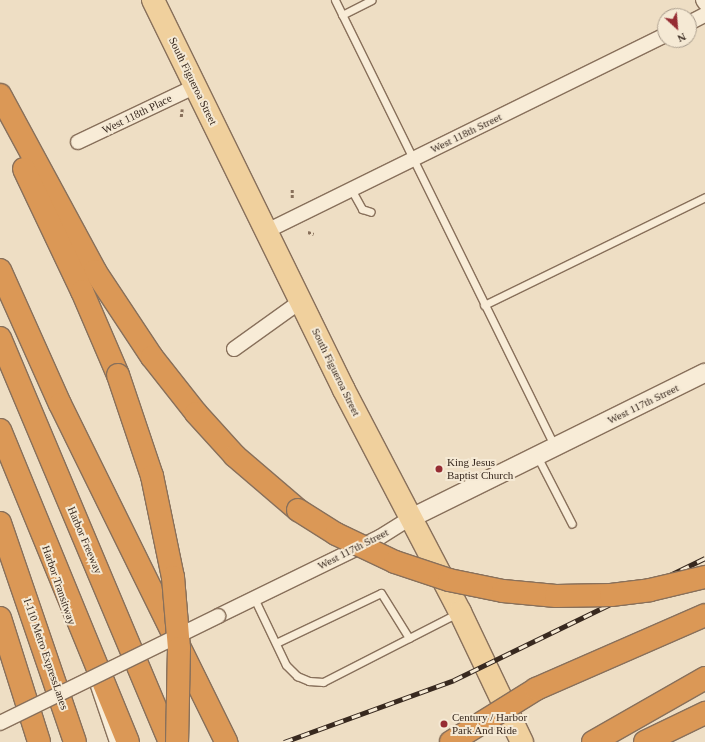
<!DOCTYPE html>
<html>
<head>
<meta charset="utf-8">
<style>
	body { margin:0 }
	#map { position:relative; width:705px; height:742px; overflow:hidden; background:#eedec4; font-family:Georgia,serif }
	div>[style] { position:absolute }
	[style*='--x'] { left:calc(var(--x)*1px); top:calc(var(--y)*1px); width:calc(var(--w)*1px); rotate:calc(var(--a)*1deg) }
	.path>* { height:2.5px; margin-top:-1.25px; transform-origin:0; background:repeating-linear-gradient(90deg,#88705b 0 3px,transparent 0 5px) }
	.roads { filter:drop-shadow(1px 0 #88705b) drop-shadow(-1px 0 #88705b) drop-shadow(0 1px #88705b) drop-shadow(0 -1px #88705b) }
	.service>* { height:7px; margin:-3.5px; padding:0 3.5px; transform-origin:3.5px; border-radius:3.5px; background:#f8ecd7 }
	.minor>* { height:14px; margin:-7px; padding:0 7px; transform-origin:7px; border-radius:7px; background:#f8ecd7 }
	.tertiary>* { height:18px; margin:-9px; padding:0 9px; transform-origin:9px; border-radius:9px; background:#f8ecd7 }
	.primary>* { height:22px; margin:-11px; padding:0 11px; transform-origin:11px; border-radius:11px; background:#f0d09d }
	.motorway>* { height:22px; margin:-11px; padding:0 11px; transform-origin:11px; border-radius:11px; background:#db9856 }
	.rail>* { height:4.5px; margin-top:-2.25px; transform-origin:0; background:repeating-linear-gradient(90deg,#f5e9d4 0 9px,#38291f 0 18px); box-sizing:border-box; border-block:1px solid #38291f }
	.bridges { filter:drop-shadow(1px 0 #88705b) drop-shadow(-1px 0 #88705b) drop-shadow(0 1px #88705b) drop-shadow(0 -1px #88705b) }
	.minor-bridge>* { height:14px; margin:-7px; padding:0 7px; transform-origin:7px; border-radius:7px; background:#f8ecd7 }
	.motorway-bridge>* { height:22px; margin:-11px; padding:0 11px; transform-origin:11px; border-radius:11px; background:#db9856 }
	.dots>* { width:11px; height:11px; translate:-50% -50%; box-sizing:border-box; border:2px solid #f5e9d4; border-radius:50% }
	span { translate:-50% -50%; white-space:nowrap; text-align:center; line-height:1.15; -webkit-text-stroke:4px #f5e9d4; paint-order:stroke }
	.street-label { font-size:11px; color:#38291f }
	.poi-label { font-size:11px; color:#38291f }
	.left { translate:0 -50%; text-align:left }
	.north { position:absolute; left:657px; top:8px; width:40px; height:40px; box-sizing:border-box; background:#f5e9d4; border:1px solid #a99c8c; border-radius:50%; rotate:154deg; font-size:11px; font-weight:700; line-height:16px; text-align:center; color:#38291f }
	.north::after { content:''; display:block; margin:auto; width:14px; height:18px; background:#962c33; clip-path:polygon(50% 0,100% 100%,50% 72%,0 100%) }
</style>
</head>
<body>
<div id="map">
	<div class="path">
		<div style="--x:181;--y:117;--w:8;--a:-83"></div>
		<div style="--x:292;--y:198;--w:9;--a:-90"></div>
		<div style="--x:308;--y:232;--w:6;--a:18"></div>
	</div>
	<div class="roads">
		<div class="service">
			<div style="--x:335;--y:0;--w:498;--a:63.8"></div>
			<div style="--x:342;--y:15;--w:33;--a:-27"></div>
			<div style="--x:351;--y:189;--w:23;--a:61"></div>
			<div style="--x:362;--y:209;--w:9;--a:18"></div>
			<div style="--x:484;--y:305;--w:246;--a:-26"></div>
			<div style="--x:537;--y:456;--w:76;--a:62.8"></div>
			<div style="--x:254;--y:598;--w:74;--a:64.5"></div>
			<div style="--x:286;--y:665;--w:16;--a:45"></div>
			<div style="--x:297;--y:676;--w:13;--a:23"></div>
			<div style="--x:309;--y:681;--w:14;--a:4"></div>
			<div style="--x:323;--y:682;--w:152;--a:-27.1"></div>
			<div style="--x:276;--y:643;--w:116;--a:-25.5"></div>
			<div style="--x:381;--y:593;--w:53;--a:58.1"></div>
			<div style="--x:94;--y:686;--w:59;--a:71.3"></div>
		</div>
		<div class="minor">
			<div style="--x:703;--y:0;--w:4;--a:56"></div>
			<div style="--x:689;--y:23;--w:18;--a:-27"></div>
			<div style="--x:78;--y:142;--w:131;--a:-25.4"></div>
			<div style="--x:267;--y:231;--w:444;--a:-26.2"></div>
			<div style="--x:234;--y:349;--w:82;--a:-35.6"></div>
			<div style="--x:218;--y:616;--w:180;--a:-26"></div>
			<div style="--x:380;--y:537;--w:36;--a:-32"></div>
		</div>
		<div class="tertiary">
			<div style="--x:411;--y:518;--w:328;--a:-26.3"></div>
		</div>
		<div class="primary">
			<div style="--x:153;--y:0;--w:434;--a:63.9"></div>
			<div style="--x:344;--y:390;--w:250;--a:62.4"></div>
			<div style="--x:460;--y:612;--w:144;--a:64.5"></div>
		</div>
		<div class="motorway">
			<div style="--x:0;--y:95;--w:200;--a:61.6"></div>
			<div style="--x:95;--y:271;--w:103;--a:56.5"></div>
			<div style="--x:152;--y:357;--w:71;--a:51.8"></div>
			<div style="--x:196;--y:413;--w:58;--a:47.8"></div>
			<div style="--x:235;--y:456;--w:83;--a:40.6"></div>
			<div style="--x:24;--y:169;--w:135;--a:64.6"></div>
			<div style="--x:82;--y:291;--w:91;--a:66.8"></div>
			<div style="--x:0;--y:270;--w:147;--a:65.9"></div>
			<div style="--x:60;--y:404;--w:377;--a:63.8"></div>
			<div style="--x:0;--y:338;--w:438;--a:67.2"></div>
			<div style="--x:0;--y:430;--w:337;--a:67.7"></div>
			<div style="--x:0;--y:523;--w:231;--a:71.1"></div>
			<div style="--x:0;--y:618;--w:130;--a:72.5"></div>
			<div style="--x:593;--y:742;--w:129;--a:-29.7"></div>
			<div style="--x:645;--y:742;--w:67;--a:-25.8"></div>
		</div>
	</div>
	<div class="rail">
		<div style="--x:284;--y:742;--w:181;--a:-20"></div>
		<div style="--x:454;--y:680;--w:279;--a:-25.9"></div>
	</div>
	<div class="bridges">
		<div class="minor-bridge">
			<div style="--x:0;--y:723;--w:243;--a:-26.1"></div>
		</div>
		<div class="motorway-bridge">
			<div style="--x:118;--y:375;--w:107;--a:71.4"></div>
			<div style="--x:152;--y:476;--w:103;--a:78.3"></div>
			<div style="--x:173;--y:577;--w:71;--a:85.2"></div>
			<div style="--x:179;--y:648;--w:94;--a:91.2"></div>
			<div style="--x:298;--y:510;--w:45;--a:32.3"></div>
			<div style="--x:336;--y:534;--w:65;--a:25.4"></div>
			<div style="--x:395;--y:562;--w:57;--a:18.4"></div>
			<div style="--x:449;--y:580;--w:55;--a:11.5"></div>
			<div style="--x:503;--y:591;--w:53;--a:5.4"></div>
			<div style="--x:556;--y:596;--w:55;--a:-1"></div>
			<div style="--x:611;--y:595;--w:39;--a:-7"></div>
			<div style="--x:650;--y:590;--w:57;--a:-13.3"></div>
			<div style="--x:451;--y:742;--w:100;--a:-31.9"></div>
			<div style="--x:536;--y:689;--w:184;--a:-23.6"></div>
		</div>
	</div>
	<div class="dots">
		<div style="left:439px;top:469px;background:#962c33"></div>
		<div style="left:444px;top:724px;background:#962c33"></div>
	</div>
	<div class="street-label">
		<span style="left:193px;top:81px;rotate:64deg">South Figueroa Street</span>
		<span style="left:137px;top:114px;rotate:-26deg">West 118th Place</span>
		<span style="left:466px;top:133px;rotate:-26deg">West 118th Street</span>
		<span style="left:336px;top:372px;rotate:64deg">South Figueroa Street</span>
		<span style="left:643px;top:404px;rotate:-26deg">West 117th Street</span>
		<span style="left:85px;top:540px;rotate:67deg">Harbor Freeway</span>
		<span style="left:353px;top:549px;rotate:-27deg">West 117th Street</span>
		<span style="left:59px;top:585px;rotate:71deg">Harbor Transitway</span>
		<span style="left:46px;top:654px;rotate:71deg">I-110 Metro ExpressLanes</span>
	</div>
	<div class="poi-label">
		<span class="left" style="left:447px;top:469px">King Jesus<br>Baptist Church</span>
		<span class="left" style="left:452px;top:724px">Century / Harbor<br>Park And Ride</span>
	</div>
	<div class="north">N</div>
</div>
</body>
</html>
